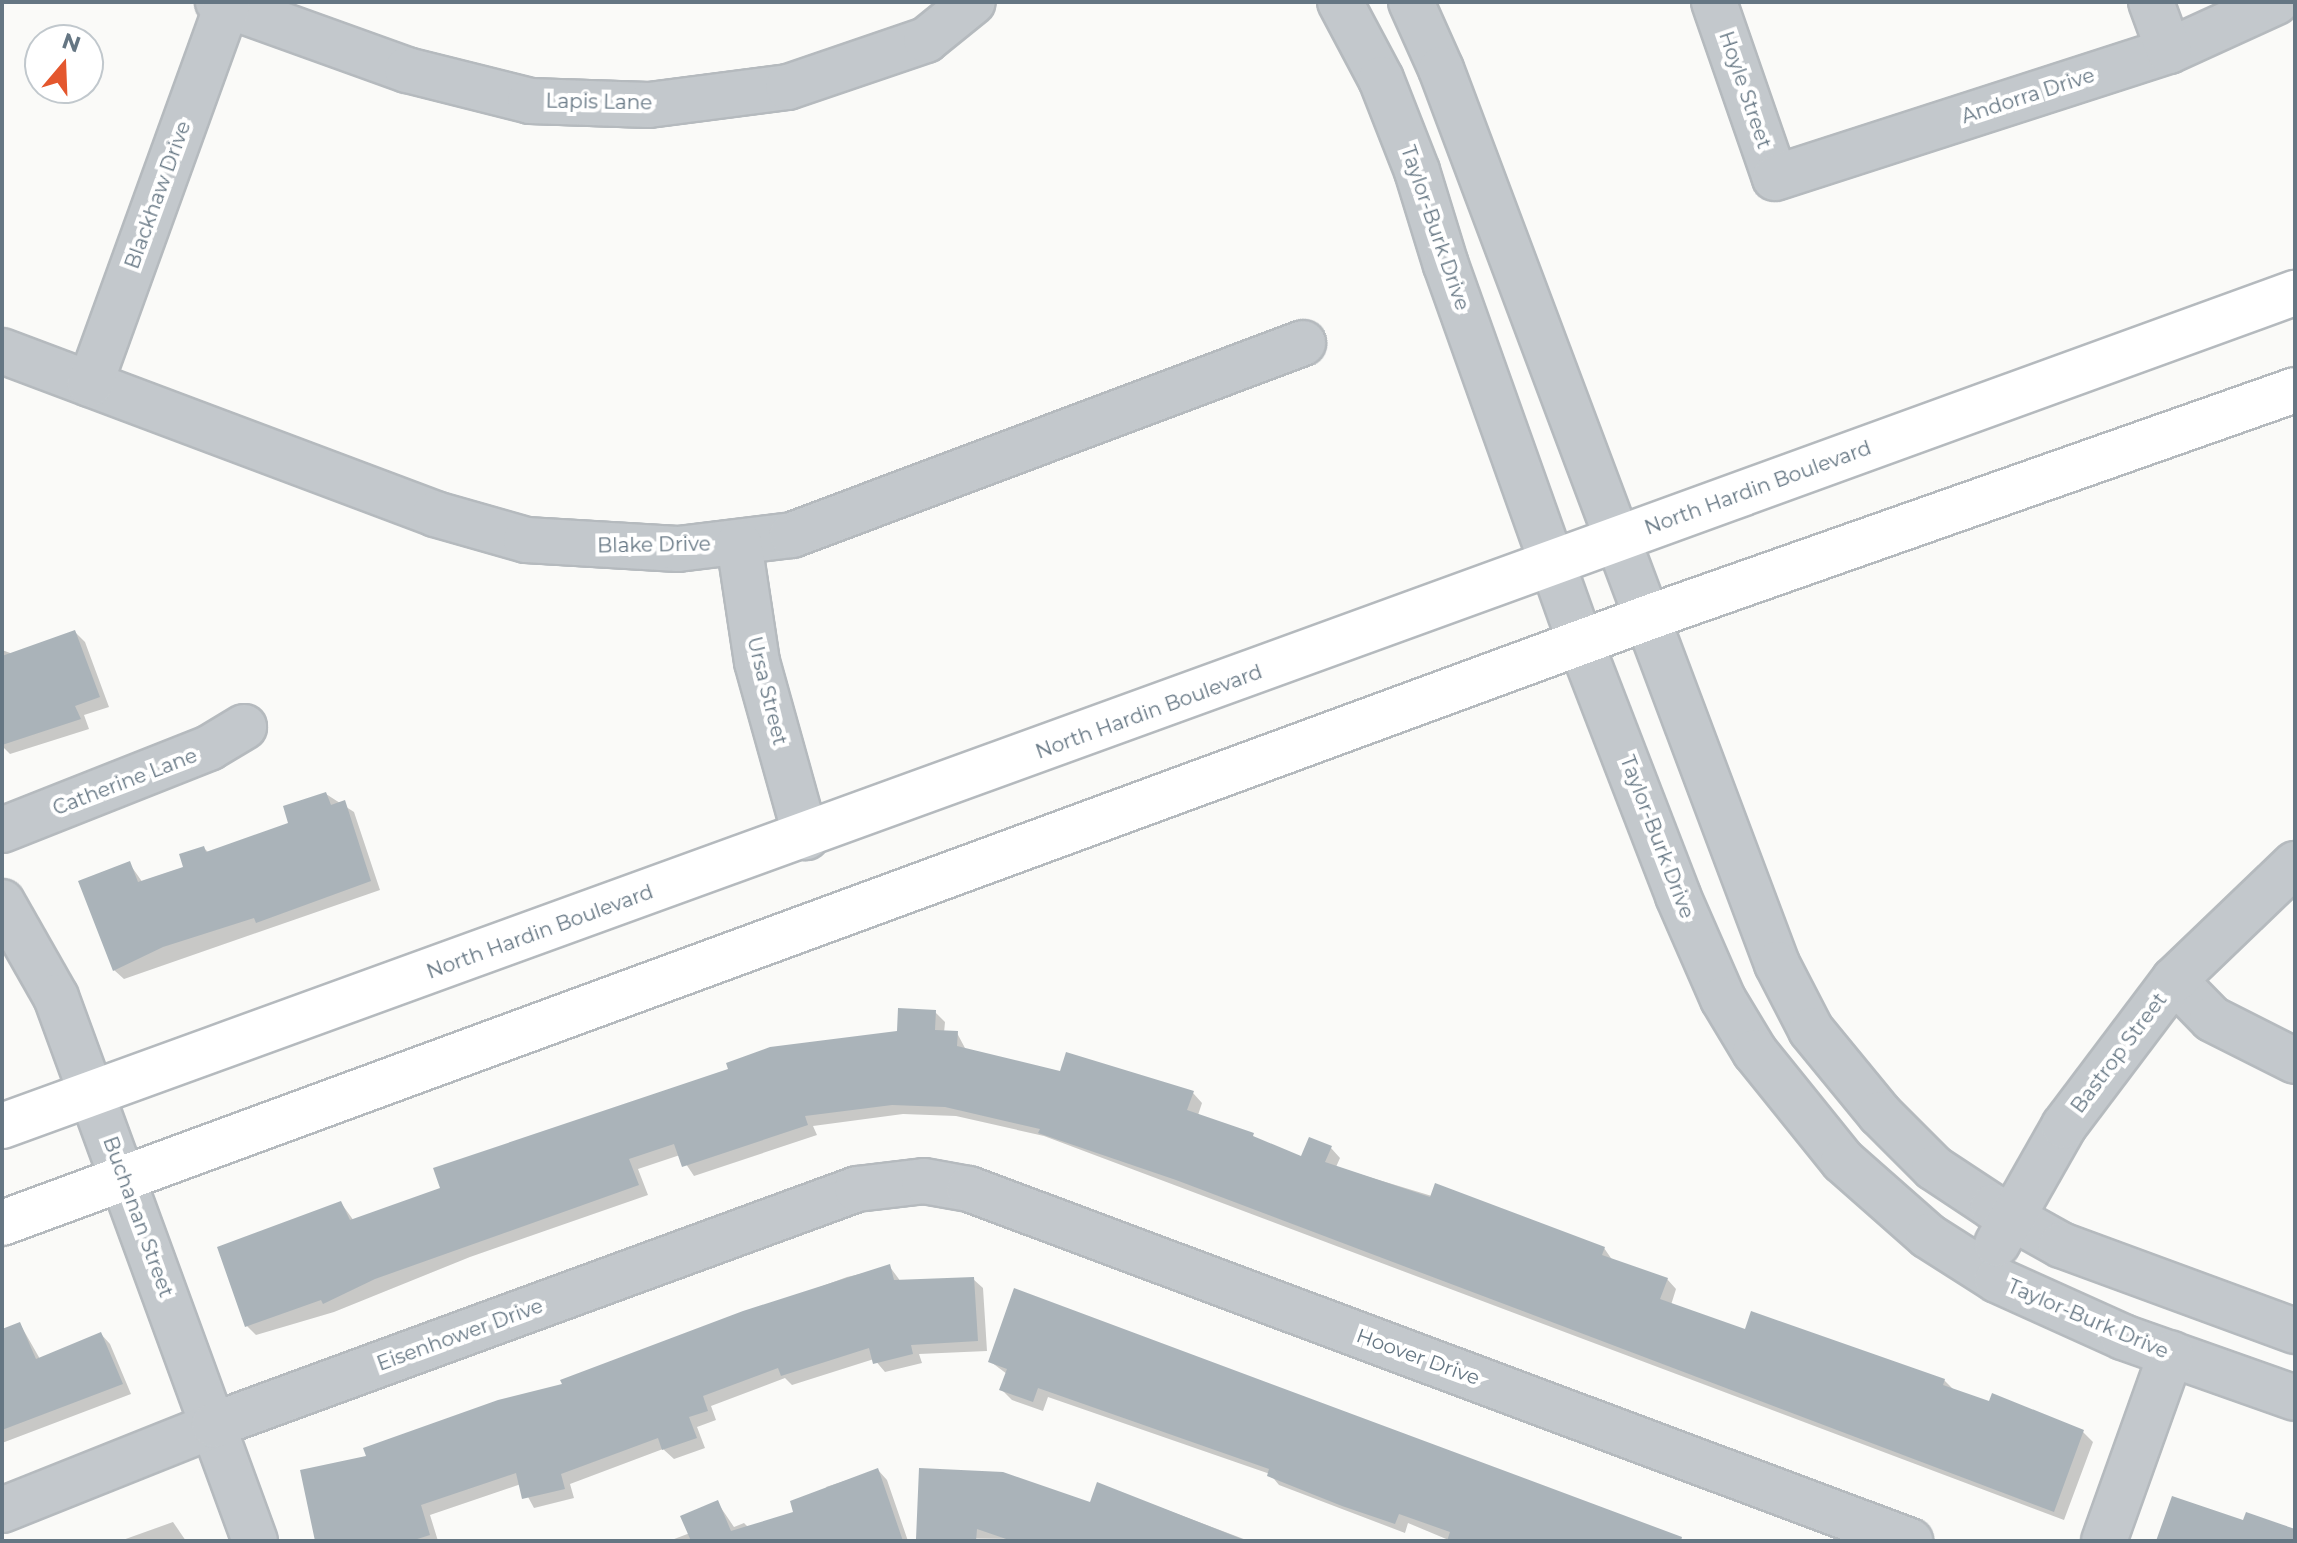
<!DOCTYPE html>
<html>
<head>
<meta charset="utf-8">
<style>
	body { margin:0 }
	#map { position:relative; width:2297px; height:1543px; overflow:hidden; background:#fafaf8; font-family:Montserrat,sans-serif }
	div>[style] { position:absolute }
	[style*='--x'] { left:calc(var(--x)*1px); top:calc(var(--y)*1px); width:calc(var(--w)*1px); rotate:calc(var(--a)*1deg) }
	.shadow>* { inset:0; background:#0003 }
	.building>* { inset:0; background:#aab3b9 }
	.roads { filter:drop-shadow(2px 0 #b5babe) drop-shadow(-2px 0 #b5babe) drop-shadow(0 2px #b5babe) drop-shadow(0 -2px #b5babe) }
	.minor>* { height:44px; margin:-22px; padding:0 22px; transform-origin:22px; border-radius:22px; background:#c3c8cc }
	.major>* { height:44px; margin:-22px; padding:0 22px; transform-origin:22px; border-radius:22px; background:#fff }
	span { translate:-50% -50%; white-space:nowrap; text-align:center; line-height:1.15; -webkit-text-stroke:8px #fff; paint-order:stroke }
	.street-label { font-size:20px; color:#657683 }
	.frame { position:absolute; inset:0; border:4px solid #657683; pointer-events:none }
	.north { position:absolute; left:24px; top:24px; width:80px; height:80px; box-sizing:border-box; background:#fff; border:2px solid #c1c8cd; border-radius:50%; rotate:19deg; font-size:22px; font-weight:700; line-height:32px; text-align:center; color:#657683 }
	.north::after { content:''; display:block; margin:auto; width:28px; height:36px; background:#e4572e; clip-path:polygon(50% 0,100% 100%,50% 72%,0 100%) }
</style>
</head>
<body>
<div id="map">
	<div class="shadow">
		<div style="clip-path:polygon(75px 632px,85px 642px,109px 707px,84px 715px,89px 729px,10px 754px,2px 746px,2px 650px,13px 654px)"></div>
		<div style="clip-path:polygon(326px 794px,354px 812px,380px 890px,124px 979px,114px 970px,129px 863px,143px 883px,186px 868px,204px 848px,209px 853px,291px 824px)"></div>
		<div style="clip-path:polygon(935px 1012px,945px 1022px,944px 1033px,957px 1033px,966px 1050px,1061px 1073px,1193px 1093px,1202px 1103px,1198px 1115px,1302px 1159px,1331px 1148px,1340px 1158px,1336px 1167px,1604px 1248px,1613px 1261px,1667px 1279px,1676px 1289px,1671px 1305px,1746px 1331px,1944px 1380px,1954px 1390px,1990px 1404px,1993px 1395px,2083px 1432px,2093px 1442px,2064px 1520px,1044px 1136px,956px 1116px,903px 1114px,813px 1126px,817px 1135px,694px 1176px,680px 1155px,638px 1169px,648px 1195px,470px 1257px,334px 1312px,256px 1335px,246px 1325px,341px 1203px,354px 1221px,899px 1032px)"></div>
		<div style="clip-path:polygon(890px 1267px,901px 1282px,973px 1279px,983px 1288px,987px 1351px,919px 1354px,922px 1363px,885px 1372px,874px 1359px,792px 1385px,785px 1378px,711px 1406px,716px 1420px,697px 1427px,705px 1448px,674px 1459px,663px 1449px,570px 1484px,574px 1498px,534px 1508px,521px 1484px,430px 1515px,438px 1541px,317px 1541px,369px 1458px,564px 1386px,563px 1381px,847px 1277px)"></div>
		<div style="clip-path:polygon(1015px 1291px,1683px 1541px,1451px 1541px,1408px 1523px,1405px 1533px,1279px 1485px,1270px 1474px,1048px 1397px,1043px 1411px,1012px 1400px,1002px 1390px,1007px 1374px,991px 1362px)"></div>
		<div style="clip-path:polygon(20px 1324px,40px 1359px,101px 1334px,110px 1344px,131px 1394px,2px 1443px,2px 1331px)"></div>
		<div style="clip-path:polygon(878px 1470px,887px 1480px,908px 1541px,669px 1541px,690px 1533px,717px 1502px,734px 1527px,744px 1523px,749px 1528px,796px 1513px,828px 1492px,826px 1487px)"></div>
		<div style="clip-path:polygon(1098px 1484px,1249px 1541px,918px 1538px,1091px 1504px)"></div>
		<div style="clip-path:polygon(173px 1522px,186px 1541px,120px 1541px)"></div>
	</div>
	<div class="building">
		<div style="clip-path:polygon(75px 630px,100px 697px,75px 706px,81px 719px,2px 745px,2px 656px)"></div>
		<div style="clip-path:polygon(326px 792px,331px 805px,345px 800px,371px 881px,256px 923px,254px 918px,163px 947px,113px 971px,78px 881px,130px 861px,138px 882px,183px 867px,179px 854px,204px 846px,206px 852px,288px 823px,283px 806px)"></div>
		<div style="clip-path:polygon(898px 1008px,936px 1010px,935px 1030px,958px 1031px,957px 1046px,1060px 1071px,1066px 1052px,1194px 1091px,1187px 1110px,1254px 1133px,1253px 1136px,1301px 1156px,1309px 1137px,1332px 1146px,1325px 1162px,1430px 1197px,1435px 1183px,1605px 1247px,1602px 1255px,1668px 1278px,1660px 1299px,1745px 1329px,1751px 1311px,1945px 1379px,1943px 1385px,1989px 1401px,1992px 1393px,2084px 1430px,2054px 1512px,1176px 1180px,1038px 1133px,1040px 1129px,945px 1107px,892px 1105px,805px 1116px,808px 1125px,682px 1167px,674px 1144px,629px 1159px,639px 1185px,375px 1279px,323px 1304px,321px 1300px,245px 1327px,217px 1247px,341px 1201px,350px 1220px,440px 1188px,433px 1168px,728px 1069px,726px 1063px,770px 1047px,897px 1031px)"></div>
		<div style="clip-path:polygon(890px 1264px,894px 1280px,974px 1277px,978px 1341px,911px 1345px,913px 1354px,873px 1364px,869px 1348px,781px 1376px,778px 1368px,703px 1396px,708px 1411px,689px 1417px,697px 1438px,662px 1450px,658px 1438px,561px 1474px,565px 1489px,522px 1499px,516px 1473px,421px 1505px,430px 1535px,411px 1541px,315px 1541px,300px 1470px,366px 1456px,363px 1448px,498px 1400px,562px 1384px,560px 1380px,743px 1311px)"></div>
		<div style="clip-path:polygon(1014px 1288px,1682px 1537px,1681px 1541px,1447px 1541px,1450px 1532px,1399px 1514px,1395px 1524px,1342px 1506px,1267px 1476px,1269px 1469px,1038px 1388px,1033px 1402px,999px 1390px,1007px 1369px,988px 1362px)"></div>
		<div style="clip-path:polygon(20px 1322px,36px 1359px,101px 1332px,123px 1384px,2px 1430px,2px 1329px)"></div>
		<div style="clip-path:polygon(878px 1468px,903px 1541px,691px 1541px,680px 1516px,718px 1500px,731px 1531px,793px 1512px,790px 1501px)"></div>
		<div style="clip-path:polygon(919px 1468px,1003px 1472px,1090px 1502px,1097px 1482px,1247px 1541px,1012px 1541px,977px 1529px,976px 1541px,916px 1539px)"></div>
		<div style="clip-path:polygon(2172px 1496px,2243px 1520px,2246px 1512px,2295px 1529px,2295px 1541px,2156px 1541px)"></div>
	</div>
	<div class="roads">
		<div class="minor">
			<div style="--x:218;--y:2;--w:201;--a:19.8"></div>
			<div style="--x:407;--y:70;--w:127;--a:14.1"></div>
			<div style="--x:530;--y:101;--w:119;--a:1.9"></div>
			<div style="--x:649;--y:105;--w:140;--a:-7.4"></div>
			<div style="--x:788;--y:87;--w:146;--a:-18.8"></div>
			<div style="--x:926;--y:40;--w:60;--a:-39"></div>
			<div style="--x:1340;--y:2;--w:87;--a:62"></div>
			<div style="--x:1381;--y:79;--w:99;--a:68.6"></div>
			<div style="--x:1417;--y:171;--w:98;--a:72.9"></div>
			<div style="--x:1446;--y:265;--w:402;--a:70.4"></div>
			<div style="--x:1581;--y:644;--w:270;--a:68.9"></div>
			<div style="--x:1678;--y:896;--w:112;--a:66.4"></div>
			<div style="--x:1723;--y:999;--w:62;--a:58.9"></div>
			<div style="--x:1755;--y:1052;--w:140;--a:51.1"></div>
			<div style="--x:1843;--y:1161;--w:113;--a:41.4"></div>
			<div style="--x:1928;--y:1236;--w:82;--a:32.5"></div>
			<div style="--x:1997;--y:1280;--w:138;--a:24.3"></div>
			<div style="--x:2123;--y:1337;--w:182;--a:19.5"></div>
			<div style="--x:1411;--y:2;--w:73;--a:65.9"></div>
			<div style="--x:1441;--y:69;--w:956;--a:69.42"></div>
			<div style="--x:1777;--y:964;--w:74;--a:62.7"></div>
			<div style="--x:1811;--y:1030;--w:109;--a:50.6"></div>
			<div style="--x:1880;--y:1114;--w:76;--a:45"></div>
			<div style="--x:1934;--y:1168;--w:71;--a:33.5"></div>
			<div style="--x:1993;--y:1207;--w:78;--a:29.2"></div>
			<div style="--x:2061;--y:1245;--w:249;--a:20.2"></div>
			<div style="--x:1714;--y:2;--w:186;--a:70.9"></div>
			<div style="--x:1775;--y:178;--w:414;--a:-17.9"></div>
			<div style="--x:2169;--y:51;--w:118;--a:-24.6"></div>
			<div style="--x:2151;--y:2;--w:52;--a:69.8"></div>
			<div style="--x:2;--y:351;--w:463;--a:20.6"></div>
			<div style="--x:435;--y:514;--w:95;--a:15.9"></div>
			<div style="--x:526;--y:540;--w:152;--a:3.4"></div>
			<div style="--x:678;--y:549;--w:115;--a:-7"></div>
			<div style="--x:792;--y:535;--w:546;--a:-20.59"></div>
			<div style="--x:90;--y:384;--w:403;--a:-70.1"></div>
			<div style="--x:739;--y:543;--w:120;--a:81.4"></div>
			<div style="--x:757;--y:662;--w:182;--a:74.4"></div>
			<div style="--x:2;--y:830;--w:223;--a:-21.6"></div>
			<div style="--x:209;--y:748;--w:41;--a:-31"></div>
			<div style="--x:2;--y:902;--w:109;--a:60.4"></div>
			<div style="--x:56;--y:997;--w:579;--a:69.91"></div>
			<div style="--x:2174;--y:980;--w:54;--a:45.7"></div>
			<div style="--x:2212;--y:1019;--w:93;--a:26.8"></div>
			<div style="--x:1997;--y:1244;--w:136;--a:-60.4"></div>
			<div style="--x:2064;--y:1126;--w:183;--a:-53"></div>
			<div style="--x:2174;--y:980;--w:168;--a:-43.8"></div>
			<div style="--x:2;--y:1510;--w:228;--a:-21.8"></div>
			<div style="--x:214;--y:1425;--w:685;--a:-20.15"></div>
			<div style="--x:857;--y:1189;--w:67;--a:-6.8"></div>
			<div style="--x:924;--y:1181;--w:46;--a:10.1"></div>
			<div style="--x:969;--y:1189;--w:1005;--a:20.51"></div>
			<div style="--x:2104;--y:1541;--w:199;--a:-70.3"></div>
		</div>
		<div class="major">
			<div style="--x:2;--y:1126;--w:2440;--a:-19.97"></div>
			<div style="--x:2;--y:1223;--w:1753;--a:-20.19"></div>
			<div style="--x:1647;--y:618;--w:687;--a:-19.38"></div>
		</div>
	</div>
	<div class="street-label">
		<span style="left:1745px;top:90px;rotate:71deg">Hoyle Street</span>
		<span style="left:2028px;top:96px;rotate:-18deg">Andorra Drive</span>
		<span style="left:599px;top:102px;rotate:1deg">Lapis Lane</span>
		<span style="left:158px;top:195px;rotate:-70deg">Blackhaw Drive</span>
		<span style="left:1435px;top:228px;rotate:71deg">Taylor-Burk Drive</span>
		<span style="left:1758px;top:488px;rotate:-20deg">North Hardin Boulevard</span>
		<span style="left:654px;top:545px;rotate:-1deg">Blake Drive</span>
		<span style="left:767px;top:691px;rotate:76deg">Ursa Street</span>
		<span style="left:1149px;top:712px;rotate:-20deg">North Hardin Boulevard</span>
		<span style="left:125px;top:782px;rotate:-21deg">Catherine Lane</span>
		<span style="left:1657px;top:837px;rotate:69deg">Taylor-Burk Drive</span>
		<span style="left:540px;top:932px;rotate:-20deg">North Hardin Boulevard</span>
		<span style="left:2119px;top:1053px;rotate:-53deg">Bastrop Street</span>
		<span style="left:138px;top:1217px;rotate:70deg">Buchanan Street</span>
		<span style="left:2088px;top:1319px;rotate:23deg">Taylor-Burk Drive</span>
		<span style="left:460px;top:1335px;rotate:-20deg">Eisenhower Drive</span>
		<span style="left:1418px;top:1357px;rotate:20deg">Hoover Drive</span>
	</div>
	<div class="frame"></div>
	<div class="north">N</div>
</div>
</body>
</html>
